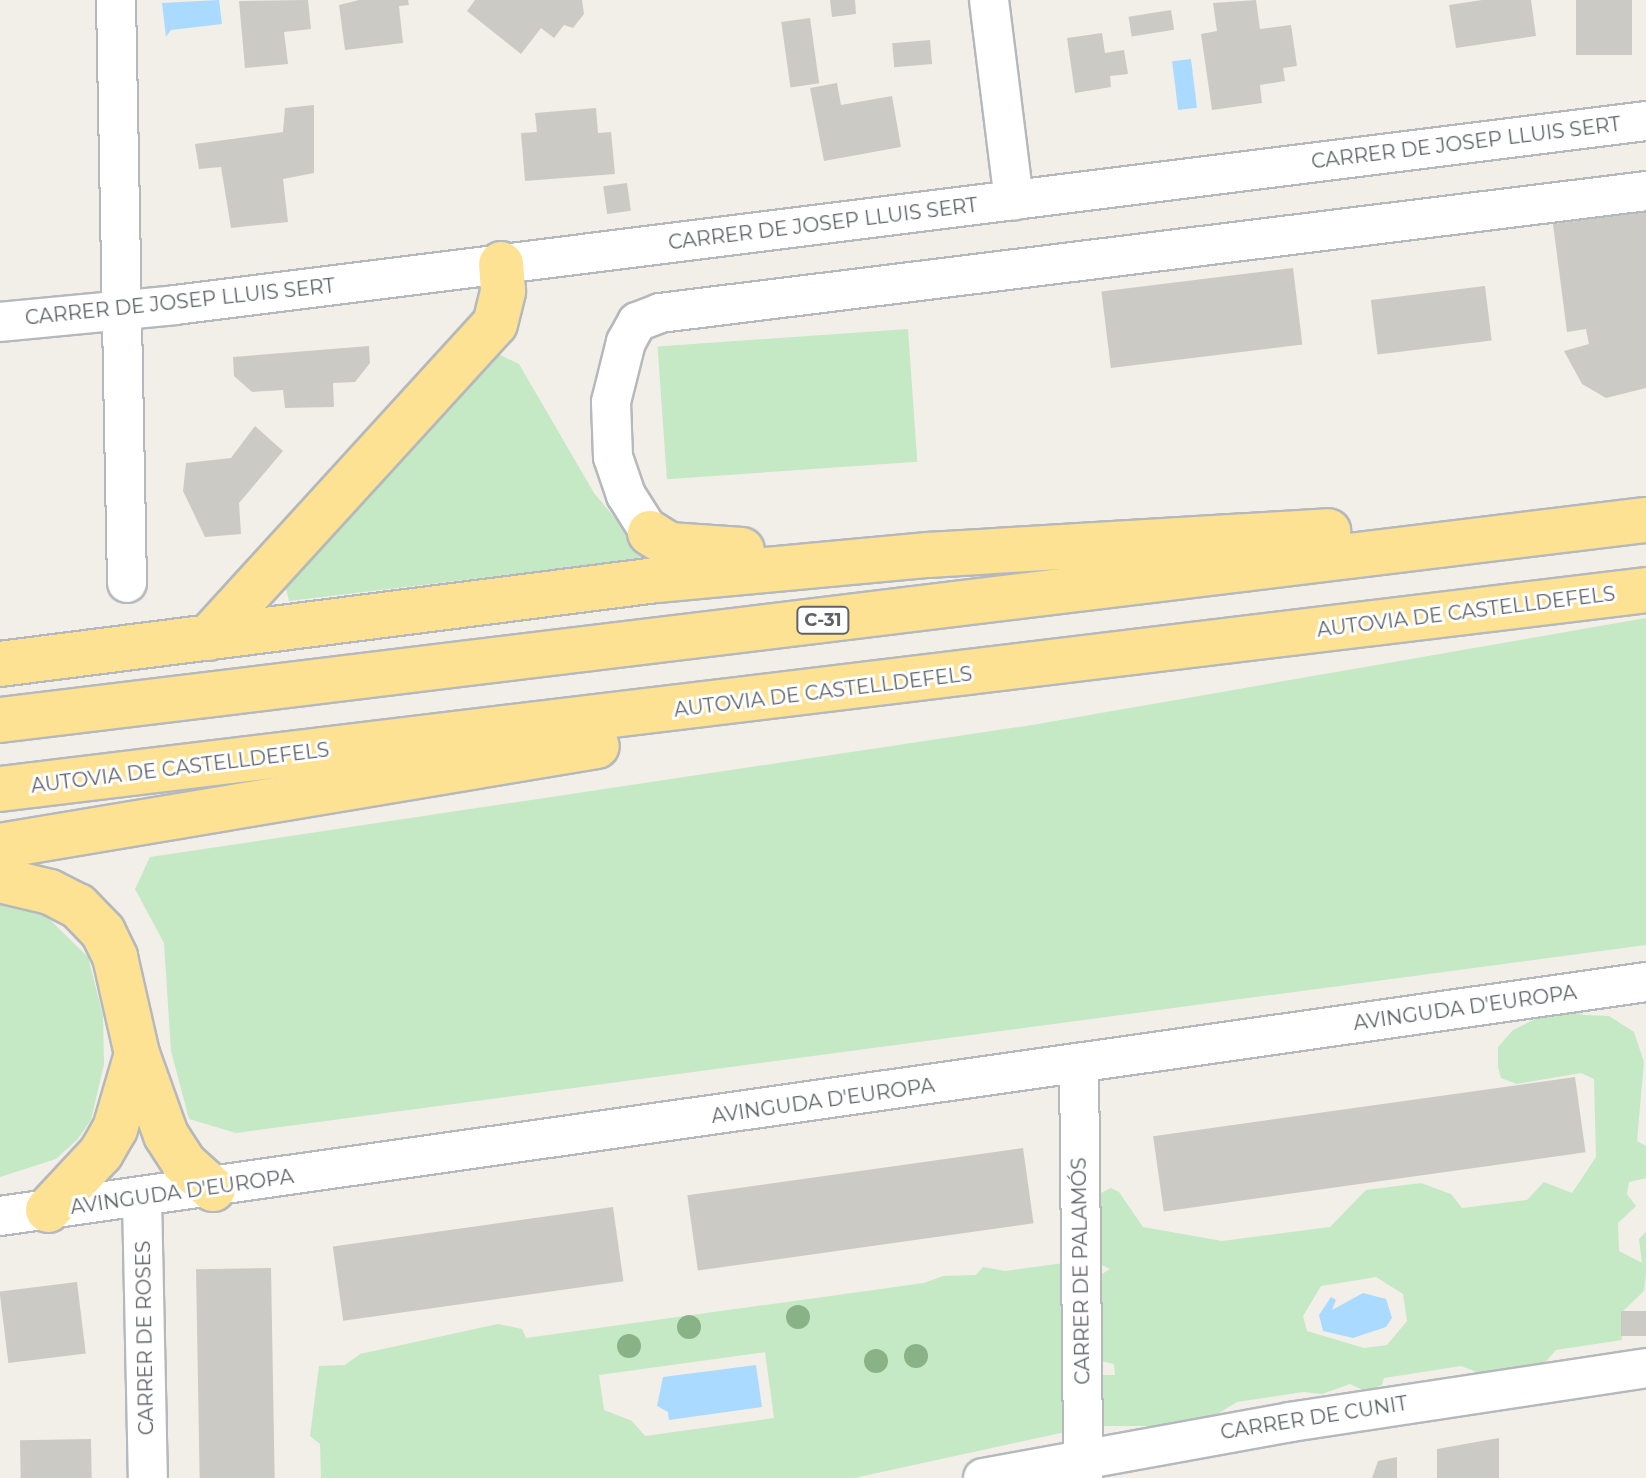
<!DOCTYPE html>
<html>
<head>
<meta charset="utf-8">
<style>
	body { margin:0 }
	#map { position:relative; width:1646px; height:1478px; overflow:hidden; background:#f1efe8; font-family:Montserrat,sans-serif }
	div>[style] { position:absolute }
	[style*='--x'] { left:calc(var(--x)*1px); top:calc(var(--y)*1px); width:calc(var(--w)*1px); rotate:calc(var(--a)*1deg) }
	.green>* { inset:0; background:#c5e8c5; transform-origin:0 0 }
	.water>* { inset:0; background:#aadaff; transform-origin:0 0 }
	.building>* { inset:0; background:#cccac5; transform-origin:0 0 }
	.roads { filter:drop-shadow(2px 0 #b5b8bc) drop-shadow(-2px 0 #b5b8bc) drop-shadow(0 2px #b5b8bc) drop-shadow(0 -2px #b5b8bc) }
	.minor>* { height:38px; margin:-19px; padding:0 19px; transform-origin:19px; border-radius:19px; background:#fff }
	.highway>* { height:44px; margin:-22px; padding:0 22px; transform-origin:22px; border-radius:22px; background:#fde293 }
	.trees>* { width:24px; height:24px; margin:-12px; border-radius:50%; background:#89b387 }
	span { translate:-50% -50%; white-space:nowrap; text-align:center; line-height:1.15; -webkit-text-stroke:6px #fff; paint-order:stroke }
	.shield-label span { padding:2px 6px; background:#fff; border:2px solid; border-radius:6px; -webkit-text-stroke-width:0 }
	.shield-label { font-size:18px; color:#5f6368; font-weight:700 }
	.street-label { font-size:20px; color:#5f6368 }
</style>
</head>
<body>
<div id="map">
	<div class="green">
		<div style="left:908px;top:329px;width:133px;height:251px;rotate:86deg"></div>
		<div style="clip-path:polygon(496px 353px,519px 364px,594px 493px,648px 558px,289px 601px,285px 584px)"></div>
		<div style="clip-path:polygon(1646px 618px,1646px 945px,236px 1133px,189px 1119px,171px 1051px,164px 943px,135px 889px,150px 857px,1032px 725px)"></div>
		<div style="clip-path:polygon(0 899px,46px 916px,88px 957px,103px 1016px,104px 1064px,91px 1120px,77px 1140px,56px 1159px,0 1177px)"></div>
		<div style="clip-path:polygon(evenodd,1560px 1007px,1584px 1015px,1609px 1016px,1634px 1032px,1644px 1062px,1637px 1141px,1646px 1146px,1646px 1178px,1629px 1182px,1627px 1194px,1636px 1206px,1618px 1223px,1619px 1251px,1642px 1263px,1639px 1239px,1646px 1232px,1646px 1273px,1644px 1291px,1621px 1313px,1622px 1340px,1556px 1350px,1541px 1367px,1493px 1378px,1461px 1366px,1384px 1378px,1382px 1385px,1365px 1391px,1350px 1384px,1322px 1394px,1303px 1392px,1237px 1402px,1211px 1418px,1171px 1426px,1099px 1426px,1100px 1375px,1115px 1375px,1114px 1364px,1088px 1358px,1088px 1283px,1110px 1269px,1096px 1262px,1099px 1194px,1111px 1188px,1119px 1192px,1143px 1227px,1222px 1241px,1330px 1227px,1366px 1190px,1421px 1183px,1451px 1194px,1462px 1208px,1527px 1200px,1544px 1182px,1572px 1193px,1596px 1157px,1594px 1079px,1581px 1073px,1517px 1084px,1501px 1078px,1498px 1067px,1498px 1047px,1513px 1030px,1560px 1007px,1376px 1277px,1403px 1294px,1407px 1321px,1387px 1345px,1364px 1348px,1307px 1331px,1303px 1316px,1321px 1286px,1376px 1277px)"></div>
		<div style="clip-path:polygon(evenodd,1064px 1263px,1065px 1432px,854px 1478px,321px 1478px,320px 1444px,310px 1436px,319px 1366px,345px 1365px,360px 1354px,498px 1324px,522px 1329px,526px 1338px,924px 1283px,943px 1276px,976px 1275px,983px 1267px,1005px 1271px,1064px 1263px,765px 1352px,774px 1418px,645px 1436px,632px 1421px,604px 1410px,599px 1375px,765px 1352px)"></div>
	</div>
	<div class="water">
		<div style="clip-path:polygon(219px 0,222px 24px,171px 30px,166px 37px,162px 3px)"></div>
		<div style="left:1191px;top:59px;width:49px;height:19px;rotate:83deg"></div>
		<div style="clip-path:polygon(1363px 1293px,1386px 1299px,1392px 1318px,1386px 1327px,1353px 1338px,1323px 1331px,1319px 1315px,1331px 1297px,1336px 1300px,1332px 1310px)"></div>
		<div style="clip-path:polygon(756px 1365px,762px 1407px,669px 1420px,668px 1412px,657px 1406px,663px 1377px)"></div>
	</div>
	<div class="building">
		<div style="clip-path:polygon(308px 0,311px 29px,284px 32px,288px 64px,245px 68px,239px 1px)"></div>
		<div style="clip-path:polygon(359px 0,408px 0,409px 5px,399px 6px,403px 43px,345px 50px,339px 5px)"></div>
		<div style="clip-path:polygon(475px 0,582px 0,584px 14px,573px 28px,564px 25px,554px 38px,541px 28px,521px 54px,467px 11px)"></div>
		<div style="clip-path:polygon(830px 0,855px 0,856px 14px,832px 17px)"></div>
		<div style="clip-path:polygon(1256px 0,1260px 29px,1291px 25px,1297px 66px,1283px 68px,1285px 81px,1260px 85px,1262px 103px,1212px 110px,1201px 34px,1217px 31px,1213px 3px)"></div>
		<div style="clip-path:polygon(1482px 0,1531px 0,1536px 36px,1456px 48px,1449px 5px)"></div>
		<div style="left:1576px;top:0;width:56px;height:55px"></div>
		<div style="left:1171px;top:10px;width:20px;height:43px;rotate:81deg"></div>
		<div style="left:810px;top:18px;width:66px;height:29px;rotate:82deg"></div>
		<div style="clip-path:polygon(1102px 33px,1105px 53px,1124px 50px,1128px 74px,1110px 76px,1111px 87px,1075px 93px,1067px 38px)"></div>
		<div style="left:930px;top:40px;width:24px;height:38px;rotate:85deg"></div>
		<div style="clip-path:polygon(837px 83px,841px 105px,892px 96px,901px 147px,824px 161px,810px 88px)"></div>
		<div style="clip-path:polygon(314px 105px,314px 173px,283px 179px,288px 222px,231px 228px,221px 167px,199px 169px,195px 144px,283px 132px,285px 108px)"></div>
		<div style="clip-path:polygon(596px 108px,598px 133px,611px 132px,615px 174px,525px 181px,521px 133px,537px 132px,535px 113px)"></div>
		<div style="left:627px;top:183px;width:28px;height:24px;rotate:82deg"></div>
		<div style="clip-path:polygon(1646px 212px,1646px 388px,1606px 398px,1582px 384px,1564px 351px,1589px 344px,1586px 329px,1567px 332px,1553px 224px)"></div>
		<div style="left:1293px;top:268px;width:77px;height:193px;rotate:83deg"></div>
		<div style="left:1485px;top:286px;width:55px;height:115px;rotate:83deg"></div>
		<div style="clip-path:polygon(369px 346px,370px 363px,355px 382px,333px 383px,334px 407px,285px 408px,283px 390px,252px 392px,234px 376px,233px 357px)"></div>
		<div style="clip-path:polygon(255px 426px,283px 451px,239px 503px,241px 534px,205px 537px,183px 491px,186px 463px,231px 458px)"></div>
		<div style="left:1575px;top:1077px;width:76px;height:426px;rotate:82deg"></div>
		<div style="left:1023px;top:1148px;width:76px;height:339px;rotate:82deg"></div>
		<div style="left:613px;top:1207px;width:75px;height:283px;rotate:82deg"></div>
		<div style="left:271px;top:1268px;width:210px;height:75px;rotate:89deg"></div>
		<div style="left:77px;top:1282px;width:72px;height:78px;rotate:83deg"></div>
		<div style="left:1646px;top:1311px;width:25px;height:25px;rotate:90deg"></div>
		<div style="clip-path:polygon(1499px 1438px,1499px 1478px,1437px 1478px,1437px 1449px)"></div>
		<div style="left:91px;top:1439px;width:39px;height:71px;rotate:89deg"></div>
		<div style="clip-path:polygon(1397px 1457px,1397px 1478px,1372px 1478px,1378px 1461px)"></div>
	</div>
	<div class="roads">
		<div class="minor">
			<div style="--x:116;--y:0;--w:583;--a:88.92"></div>
			<div style="--x:989;--y:0;--w:202;--a:82.9"></div>
			<div style="--x:0;--y:322;--w:176;--a:-5.5"></div>
			<div style="--x:175;--y:305;--w:1482;--a:-7.13"></div>
			<div style="--x:650;--y:533;--w:45;--a:-122.3"></div>
			<div style="--x:626;--y:495;--w:40;--a:-108.9"></div>
			<div style="--x:613;--y:457;--w:55;--a:-92.1"></div>
			<div style="--x:611;--y:402;--w:62;--a:-76"></div>
			<div style="--x:626;--y:342;--w:23;--a:-61"></div>
			<div style="--x:637;--y:322;--w:25;--a:-21"></div>
			<div style="--x:660;--y:313;--w:994;--a:-7.05"></div>
			<div style="--x:1079;--y:1064;--w:414;--a:89.4"></div>
			<div style="--x:142;--y:1198;--w:280;--a:88.8"></div>
			<div style="--x:0;--y:1216;--w:1663;--a:-8.09"></div>
			<div style="--x:983;--y:1478;--w:312;--a:-10.3"></div>
			<div style="--x:1290;--y:1422;--w:360;--a:-8.6"></div>
		</div>
		<div class="highway">
			<div style="--x:650;--y:533;--w:22;--a:32"></div>
			<div style="--x:669;--y:545;--w:73;--a:3.9"></div>
			<div style="--x:208;--y:638;--w:425;--a:-47.6"></div>
			<div style="--x:495;--y:324;--w:34;--a:-76"></div>
			<div style="--x:503;--y:291;--w:27;--a:-94"></div>
			<div style="--x:0;--y:664;--w:662;--a:-7.29"></div>
			<div style="--x:657;--y:580;--w:272;--a:-5.3"></div>
			<div style="--x:928;--y:555;--w:401;--a:-3.4"></div>
			<div style="--x:0;--y:720;--w:1658;--a:-6.93"></div>
			<div style="--x:0;--y:789;--w:1658;--a:-6.89"></div>
			<div style="--x:0;--y:846;--w:605;--a:-9.51"></div>
			<div style="--x:0;--y:880;--w:51;--a:13.5"></div>
			<div style="--x:50;--y:892;--w:31;--a:27"></div>
			<div style="--x:78;--y:906;--w:36;--a:46"></div>
			<div style="--x:103;--y:932;--w:28;--a:64"></div>
			<div style="--x:115;--y:957;--w:99;--a:77.2"></div>
			<div style="--x:137;--y:1054;--w:86;--a:70.3"></div>
			<div style="--x:166;--y:1135;--w:33;--a:57"></div>
			<div style="--x:184;--y:1163;--w:39;--a:42"></div>
			<div style="--x:48;--y:1210;--w:78;--a:-47.1"></div>
			<div style="--x:101;--y:1153;--w:28;--a:-60"></div>
			<div style="--x:115;--y:1129;--w:78;--a:-73.7"></div>
		</div>
	</div>
	<div class="trees">
		<div style="left:798px;top:1317px"></div>
		<div style="left:689px;top:1327px"></div>
		<div style="left:629px;top:1346px"></div>
		<div style="left:916px;top:1356px"></div>
		<div style="left:876px;top:1361px"></div>
	</div>
	<div class="shield-label">
		<span style="left:823px;top:620px">C-31</span>
	</div>
	<div class="street-label">
		<span style="left:1466px;top:143px;rotate:-7deg">CARRER DE JOSEP LLUIS SERT</span>
		<span style="left:823px;top:224px;rotate:-7deg">CARRER DE JOSEP LLUIS SERT</span>
		<span style="left:180px;top:302px;rotate:-6deg">CARRER DE JOSEP LLUIS SERT</span>
		<span style="left:1466px;top:612px;rotate:-7deg">AUTOVIA DE CASTELLDEFELS</span>
		<span style="left:823px;top:692px;rotate:-7deg">AUTOVIA DE CASTELLDEFELS</span>
		<span style="left:180px;top:768px;rotate:-7deg">AUTOVIA DE CASTELLDEFELS</span>
		<span style="left:1465px;top:1008px;rotate:-8deg">AVINGUDA D'EUROPA</span>
		<span style="left:823px;top:1101px;rotate:-8deg">AVINGUDA D'EUROPA</span>
		<span style="left:182px;top:1192px;rotate:-8deg">AVINGUDA D'EUROPA</span>
		<span style="left:1081px;top:1271px;rotate:-91deg">CARRER DE PALAMÓS</span>
		<span style="left:145px;top:1338px;rotate:-91deg">CARRER DE ROSES</span>
		<span style="left:1314px;top:1418px;rotate:-9deg">CARRER DE CUNIT</span>
	</div>
</div>
</body>
</html>
